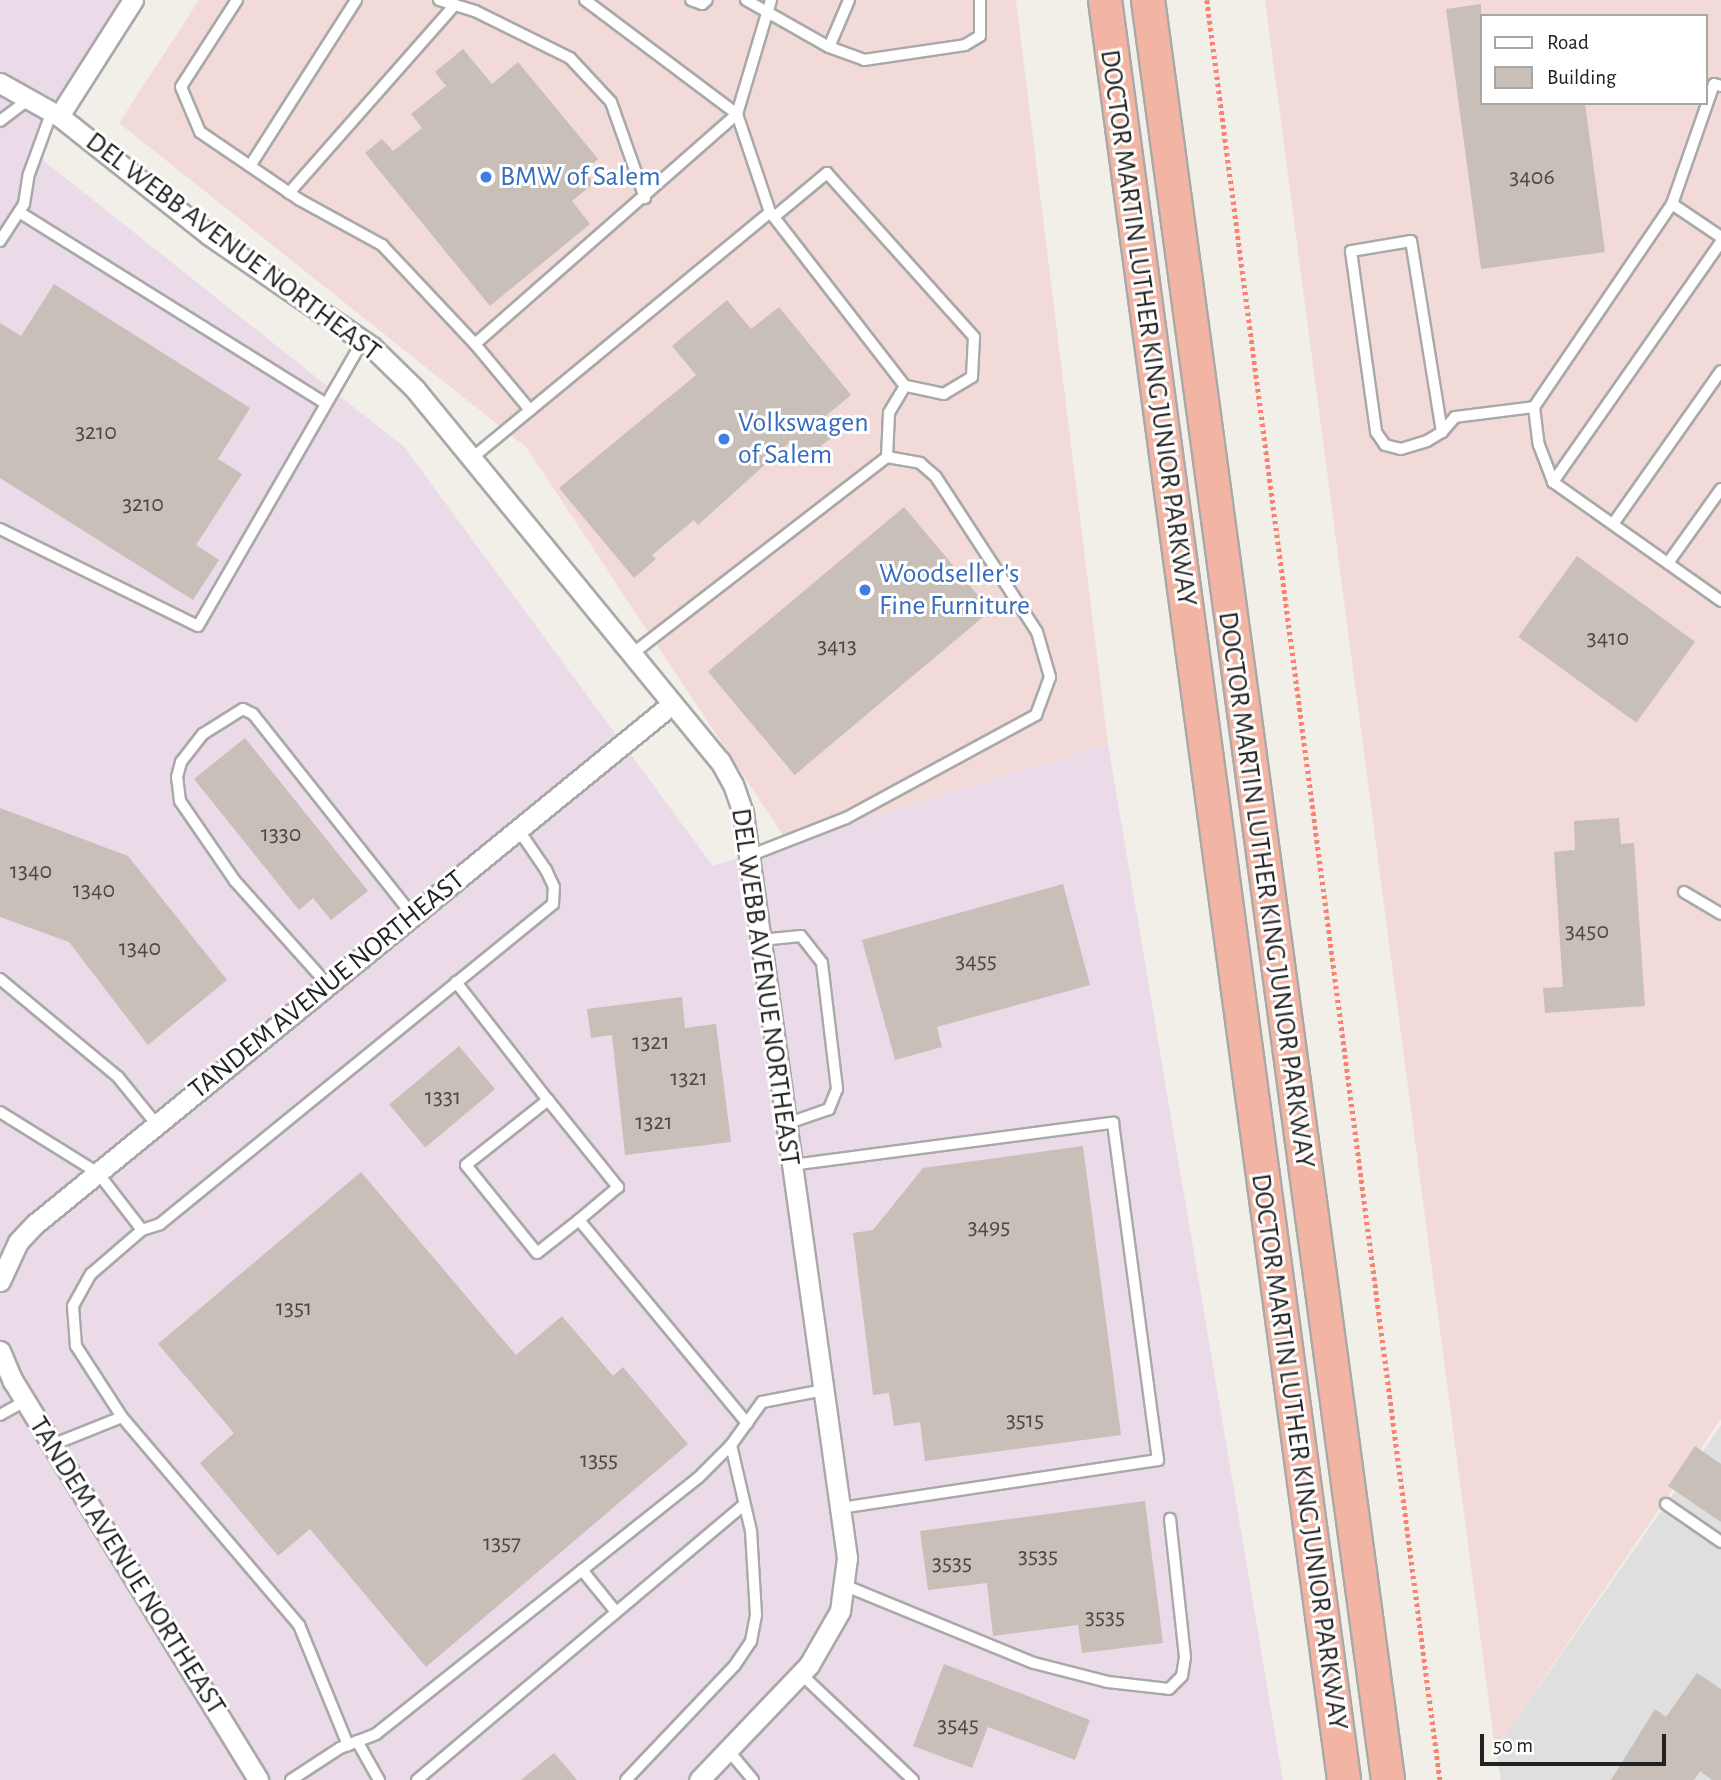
<!DOCTYPE html>
<html>
<head>
<meta charset="utf-8">
<style>
	body { margin:0 }
	#map { position:relative; width:1721px; height:1780px; overflow:hidden; background:#f2efe9; font-family:"Alegreya Sans",sans-serif }
	div>[style] { position:absolute }
	[style*='--x'] { left:calc(var(--x)*1px); top:calc(var(--y)*1px); width:calc(var(--w)*1px); rotate:calc(var(--a)*1deg) }
	.residential>* { inset:0; background:#e0dfdf }
	.commercial>* { inset:0; background:#f2dad9 }
	.industrial>* { inset:0; background:#ebdbe8 }
	.building>* { inset:0; background:#c7bfb8; transform-origin:0 0 }
	.path>* { height:4.5px; margin-top:-2.25px; transform-origin:0; background:repeating-linear-gradient(90deg,#fa8072 0 3.5px,transparent 0 7px) }
	.roads { filter:drop-shadow(2px 0 #a9a9a9) drop-shadow(-2px 0 #a9a9a9) drop-shadow(0 2px #a9a9a9) drop-shadow(0 -2px #a9a9a9) }
	.service>* { height:10px; margin:-5px; padding:0 5px; transform-origin:5px; border-radius:5px; background:#fff }
	.minor>* { height:19px; margin:-9.5px; padding:0 9.5px; transform-origin:9.5px; border-radius:9.5px; background:#fff }
	.trunk>* { height:32px; margin:-16px; padding:0 16px; transform-origin:16px; border-radius:16px; background:#f2b4a3 }
	.dots>* { width:19px; height:19px; translate:-50% -50%; box-sizing:border-box; border:4px solid #fff; border-radius:50% }
	span { translate:-50% -50%; white-space:nowrap; text-align:center; line-height:1.15; -webkit-text-stroke:6px #fff; paint-order:stroke }
	.number-label { font-size:24px; color:#4b4948 }
	.number-label span { -webkit-text-stroke-width:0 }
	.shop-label { font-size:28px; color:#366cbe }
	.left { translate:0 -50%; text-align:left }
	.street-label { font-size:28px; color:#222 }
	.legend { position:absolute; left:1480px; top:14px; width:228px; height:91px; box-sizing:border-box; background:#fff; border:2px solid #a7a7a7; margin:0; padding:9px 12px; list-style:none; font-size:21px; color:#222 }
	.legend li { display:flex; align-items:center; gap:14px; height:35px }
	.legend b { width:35px; border:2px solid #a7a7a7 }
	.scale { position:absolute; left:1480px; top:1734px; width:186px; height:32px; box-sizing:border-box; border:4px solid #222; border-top:0; padding-left:9px; font-size:21px; line-height:24px; white-space:nowrap; color:#222; -webkit-text-stroke:5px #fff; paint-order:stroke }
</style>
</head>
<body>
<div id="map">
	<div class="residential">
		<div style="clip-path:polygon(1721px 1425px,1721px 1780px,1501px 1780px,1495px 1749px)"></div>
	</div>
	<div class="commercial">
		<div style="clip-path:polygon(199px 0,1016px 0,1108px 744px,788px 843px,526px 447px,119px 123px)"></div>
		<div style="clip-path:polygon(evenodd,1265px 0,1721px 0,1721px 1419px,1495px 1749px,1265px 0,1481px 16px,1705px 16px,1705px 103px,1481px 103px,1481px 16px)"></div>
	</div>
	<div class="industrial">
		<div style="clip-path:polygon(0 0,121px 0,34px 153px,404px 447px,713px 866px,1108px 744px,1283px 1780px,0 1780px)"></div>
	</div>
	<div class="building">
		<div style="clip-path:polygon(1481px 4px,1481px 103px,1585px 103px,1605px 252px,1481px 269px,1446px 9px)"></div>
		<div style="clip-path:polygon(463px 49px,492px 84px,518px 62px,598px 159px,584px 171px,594px 183px,572px 201px,590px 224px,490px 306px,365px 153px,382px 139px,393px 151px,422px 128px,411px 114px,446px 86px,435px 72px)"></div>
		<div style="clip-path:polygon(54px 284px,250px 408px,218px 459px,242px 474px,196px 545px,219px 560px,193px 600px,0 478px,0 323px,21px 336px)"></div>
		<div style="clip-path:polygon(727px 300px,751px 329px,779px 307px,851px 395px,822px 419px,835px 435px,803px 460px,789px 443px,698px 525px,694px 520px,652px 555px,656px 559px,634px 578px,559px 488px,696px 375px,672px 346px)"></div>
		<div style="left:904px;top:507px;width:135px;height:256px;rotate:50deg"></div>
		<div style="left:1577px;top:556px;width:146px;height:100px;rotate:36deg"></div>
		<div style="clip-path:polygon(245px 738px,368px 891px,331px 920px,313px 898px,299px 910px,194px 779px)"></div>
		<div style="clip-path:polygon(0 808px,128px 856px,227px 980px,148px 1045px,69px 942px,0 917px)"></div>
		<div style="clip-path:polygon(1619px 818px,1621px 844px,1634px 843px,1645px 1006px,1545px 1013px,1543px 988px,1563px 987px,1554px 852px,1575px 850px,1574px 821px)"></div>
		<div style="clip-path:polygon(1063px 884px,1090px 985px,937px 1027px,942px 1047px,895px 1060px,862px 940px)"></div>
		<div style="clip-path:polygon(682px 997px,685px 1028px,716px 1024px,731px 1142px,625px 1155px,612px 1035px,591px 1038px,587px 1009px)"></div>
		<div style="left:459px;top:1046px;width:56px;height:91px;rotate:50deg"></div>
		<div style="clip-path:polygon(1083px 1146px,1121px 1435px,925px 1461px,920px 1422px,894px 1426px,889px 1393px,873px 1395px,853px 1233px,873px 1230px,923px 1168px)"></div>
		<div style="clip-path:polygon(361px 1172px,516px 1355px,562px 1316px,613px 1376px,623px 1367px,688px 1444px,426px 1667px,310px 1529px,278px 1556px,200px 1463px,234px 1433px,158px 1344px)"></div>
		<div style="clip-path:polygon(1695px 1446px,1721px 1464px,1721px 1522px,1668px 1486px)"></div>
		<div style="clip-path:polygon(1145px 1501px,1163px 1643px,1082px 1653px,1078px 1625px,993px 1636px,987px 1583px,928px 1590px,920px 1531px)"></div>
		<div style="clip-path:polygon(944px 1664px,1090px 1720px,1075px 1760px,988px 1727px,972px 1768px,913px 1746px)"></div>
		<div style="clip-path:polygon(1697px 1673px,1721px 1689px,1721px 1780px,1712px 1780px,1700px 1771px,1694px 1780px,1611px 1780px,1655px 1709px,1666px 1717px)"></div>
		<div style="clip-path:polygon(554px 1753px,577px 1780px,521px 1780px)"></div>
	</div>
	<div class="path">
		<div style="--x:1207;--y:0;--w:1795;--a:82.54"></div>
	</div>
	<div class="roads">
		<div class="service">
			<div style="--x:237;--y:0;--w:103;--a:122.8"></div>
			<div style="--x:181;--y:87;--w:49;--a:67.1"></div>
			<div style="--x:200;--y:132;--w:121;--a:34.2"></div>
			<div style="--x:300;--y:200;--w:94;--a:28.8"></div>
			<div style="--x:382;--y:245;--w:136;--a:46.8"></div>
			<div style="--x:439;--y:0;--w:38;--a:17"></div>
			<div style="--x:475;--y:11;--w:106;--a:26.3"></div>
			<div style="--x:570;--y:58;--w:60;--a:47"></div>
			<div style="--x:611;--y:102;--w:102;--a:70.5"></div>
			<div style="--x:585;--y:0;--w:190;--a:36.9"></div>
			<div style="--x:737;--y:114;--w:119;--a:-73.4"></div>
			<div style="--x:691;--y:0;--w:12;--a:20"></div>
			<div style="--x:702;--y:4;--w:6;--a:-39"></div>
			<div style="--x:746;--y:0;--w:95;--a:29.5"></div>
			<div style="--x:829;--y:47;--w:37;--a:20"></div>
			<div style="--x:864;--y:60;--w:102;--a:-8.4"></div>
			<div style="--x:965;--y:45;--w:17;--a:-31"></div>
			<div style="--x:980;--y:36;--w:36;--a:-90"></div>
			<div style="--x:829;--y:47;--w:51;--a:-66.9"></div>
			<div style="--x:0;--y:121;--w:38;--a:-37"></div>
			<div style="--x:250;--y:166;--w:197;--a:-57.4"></div>
			<div style="--x:289;--y:193;--w:251;--a:-48.6"></div>
			<div style="--x:1672;--y:204;--w:127;--a:-70.7"></div>
			<div style="--x:1714;--y:84;--w:7;--a:16"></div>
			<div style="--x:19;--y:212;--w:361;--a:32"></div>
			<div style="--x:774;--y:217;--w:69;--a:-39.7"></div>
			<div style="--x:827;--y:173;--w:220;--a:48.1"></div>
			<div style="--x:974;--y:337;--w:40;--a:92.9"></div>
			<div style="--x:972;--y:377;--w:33;--a:149"></div>
			<div style="--x:944;--y:394;--w:40;--a:-168"></div>
			<div style="--x:1721;--y:237;--w:59;--a:-146"></div>
			<div style="--x:1672;--y:204;--w:245;--a:124.2"></div>
			<div style="--x:1534;--y:407;--w:38;--a:83"></div>
			<div style="--x:1539;--y:445;--w:40;--a:69"></div>
			<div style="--x:1553;--y:482;--w:206;--a:35.3"></div>
			<div style="--x:0;--y:241;--w:44;--a:-57"></div>
			<div style="--x:24;--y:204;--w:30;--a:-81"></div>
			<div style="--x:29;--y:174;--w:67;--a:-69.9"></div>
			<div style="--x:530;--y:410;--w:86;--a:-129.8"></div>
			<div style="--x:475;--y:344;--w:349;--a:-41.3"></div>
			<div style="--x:737;--y:114;--w:103;--a:71.4"></div>
			<div style="--x:1442;--y:432;--w:193;--a:-99.2"></div>
			<div style="--x:1411;--y:241;--w:61;--a:170.5"></div>
			<div style="--x:1351;--y:251;--w:183;--a:82.1"></div>
			<div style="--x:1376;--y:432;--w:16;--a:55"></div>
			<div style="--x:1385;--y:445;--w:16;--a:14"></div>
			<div style="--x:1401;--y:449;--w:27;--a:-17"></div>
			<div style="--x:1427;--y:441;--w:17;--a:-31"></div>
			<div style="--x:1442;--y:432;--w:20;--a:-49"></div>
			<div style="--x:1455;--y:417;--w:80;--a:-7.2"></div>
			<div style="--x:472;--y:458;--w:386;--a:-39.5"></div>
			<div style="--x:770;--y:212;--w:220;--a:52.2"></div>
			<div style="--x:905;--y:386;--w:31;--a:121"></div>
			<div style="--x:889;--y:413;--w:44;--a:92.6"></div>
			<div style="--x:1553;--y:482;--w:293;--a:-55"></div>
			<div style="--x:1613;--y:524;--w:187;--a:-54.8"></div>
			<div style="--x:0;--y:529;--w:220;--a:26.1"></div>
			<div style="--x:198;--y:626;--w:330;--a:-60"></div>
			<div style="--x:1668;--y:563;--w:91;--a:-54.4"></div>
			<div style="--x:632;--y:654;--w:322;--a:-37.7"></div>
			<div style="--x:887;--y:457;--w:34;--a:10"></div>
			<div style="--x:920;--y:463;--w:21;--a:41"></div>
			<div style="--x:936;--y:477;--w:185;--a:56.9"></div>
			<div style="--x:1037;--y:632;--w:47;--a:73.9"></div>
			<div style="--x:1050;--y:677;--w:40;--a:110.2"></div>
			<div style="--x:1036;--y:715;--w:216;--a:151.5"></div>
			<div style="--x:846;--y:818;--w:104;--a:158.6"></div>
			<div style="--x:1684;--y:892;--w:43;--a:30.7"></div>
			<div style="--x:761;--y:940;--w:40;--a:-5.7"></div>
			<div style="--x:801;--y:936;--w:34;--a:52"></div>
			<div style="--x:822;--y:963;--w:127;--a:83.2"></div>
			<div style="--x:837;--y:1089;--w:22;--a:112"></div>
			<div style="--x:829;--y:1109;--w:46;--a:160.8"></div>
			<div style="--x:0;--y:979;--w:153;--a:39.7"></div>
			<div style="--x:118;--y:1077;--w:62;--a:50.9"></div>
			<div style="--x:456;--y:982;--w:150;--a:52.1"></div>
			<div style="--x:328;--y:985;--w:140;--a:-131.8"></div>
			<div style="--x:235;--y:881;--w:97;--a:-124.5"></div>
			<div style="--x:180;--y:801;--w:24;--a:-97"></div>
			<div style="--x:177;--y:777;--w:16;--a:-75"></div>
			<div style="--x:181;--y:762;--w:36;--a:-52"></div>
			<div style="--x:203;--y:734;--w:47;--a:-32"></div>
			<div style="--x:243;--y:709;--w:11;--a:27"></div>
			<div style="--x:253;--y:714;--w:258;--a:51.6"></div>
			<div style="--x:0;--y:1112;--w:115;--a:31.9"></div>
			<div style="--x:98;--y:1173;--w:72;--a:52.3"></div>
			<div style="--x:142;--y:1230;--w:19;--a:-18"></div>
			<div style="--x:160;--y:1224;--w:507;--a:-39.15"></div>
			<div style="--x:553;--y:904;--w:17;--a:-87"></div>
			<div style="--x:554;--y:887;--w:19;--a:-115"></div>
			<div style="--x:546;--y:870;--w:50;--a:-124.3"></div>
			<div style="--x:792;--y:1165;--w:324;--a:-7.5"></div>
			<div style="--x:1113;--y:1123;--w:340;--a:82.4"></div>
			<div style="--x:1158;--y:1460;--w:322;--a:171.4"></div>
			<div style="--x:579;--y:1220;--w:53;--a:141.8"></div>
			<div style="--x:537;--y:1253;--w:113;--a:-128.9"></div>
			<div style="--x:466;--y:1165;--w:105;--a:-38.4"></div>
			<div style="--x:548;--y:1100;--w:112;--a:51.2"></div>
			<div style="--x:618;--y:1187;--w:51;--a:139.8"></div>
			<div style="--x:579;--y:1220;--w:264;--a:50.4"></div>
			<div style="--x:0;--y:1415;--w:29;--a:-29"></div>
			<div style="--x:122;--y:1417;--w:273;--a:49.6"></div>
			<div style="--x:299;--y:1625;--w:130;--a:67.8"></div>
			<div style="--x:52;--y:1445;--w:75;--a:-21.8"></div>
			<div style="--x:122;--y:1417;--w:85;--a:-122.9"></div>
			<div style="--x:76;--y:1346;--w:40;--a:-94.3"></div>
			<div style="--x:73;--y:1306;--w:37;--a:-61"></div>
			<div style="--x:91;--y:1274;--w:67;--a:-40.8"></div>
			<div style="--x:1666;--y:1504;--w:67;--a:34.6"></div>
			<div style="--x:582;--y:1570;--w:54;--a:51"></div>
			<div style="--x:846;--y:1586;--w:203;--a:22.3"></div>
			<div style="--x:1034;--y:1663;--w:76;--a:14.4"></div>
			<div style="--x:1108;--y:1682;--w:61;--a:6.5"></div>
			<div style="--x:1169;--y:1689;--w:18;--a:-45"></div>
			<div style="--x:1182;--y:1676;--w:19;--a:-81"></div>
			<div style="--x:1185;--y:1657;--w:139;--a:-96.2"></div>
			<div style="--x:801;--y:1674;--w:154;--a:43.4"></div>
			<div style="--x:357;--y:1741;--w:45;--a:60.6"></div>
			<div style="--x:728;--y:1750;--w:39;--a:50"></div>
			<div style="--x:291;--y:1780;--w:59;--a:-33.1"></div>
			<div style="--x:340;--y:1748;--w:39;--a:-21"></div>
			<div style="--x:376;--y:1734;--w:411;--a:-38.5"></div>
			<div style="--x:698;--y:1478;--w:47;--a:-45"></div>
			<div style="--x:731;--y:1445;--w:53;--a:-54.2"></div>
			<div style="--x:762;--y:1402;--w:63;--a:-11"></div>
			<div style="--x:417;--y:1780;--w:426;--a:-40.1"></div>
			<div style="--x:626;--y:1780;--w:158;--a:-46.5"></div>
			<div style="--x:735;--y:1665;--w:29;--a:-56"></div>
			<div style="--x:751;--y:1641;--w:26;--a:-79"></div>
			<div style="--x:756;--y:1615;--w:84;--a:-93.4"></div>
			<div style="--x:751;--y:1531;--w:88;--a:-103.1"></div>
		</div>
		<div class="minor">
			<div style="--x:0;--y:83;--w:68;--a:29.2"></div>
			<div style="--x:59;--y:116;--w:191;--a:38.4"></div>
			<div style="--x:209;--y:235;--w:198;--a:34.5"></div>
			<div style="--x:372;--y:347;--w:60;--a:44.3"></div>
			<div style="--x:415;--y:389;--w:481;--a:50.7"></div>
			<div style="--x:720;--y:761;--w:26;--a:61"></div>
			<div style="--x:733;--y:784;--w:31;--a:71"></div>
			<div style="--x:743;--y:813;--w:752;--a:82.05"></div>
			<div style="--x:847;--y:1558;--w:53;--a:97.5"></div>
			<div style="--x:840;--y:1611;--w:62;--a:119.9"></div>
			<div style="--x:809;--y:1665;--w:159;--a:133.7"></div>
			<div style="--x:59;--y:116;--w:138;--a:-57.5"></div>
			<div style="--x:0;--y:1281;--w:43;--a:-65.2"></div>
			<div style="--x:18;--y:1242;--w:25;--a:-47"></div>
			<div style="--x:35;--y:1224;--w:822;--a:-39.23"></div>
			<div style="--x:0;--y:1351;--w:33;--a:67"></div>
			<div style="--x:13;--y:1381;--w:468;--a:58.4"></div>
		</div>
		<div class="trunk">
			<div style="--x:1105;--y:0;--w:1796;--a:82.35"></div>
			<div style="--x:1148;--y:0;--w:1796;--a:82.32"></div>
		</div>
	</div>
	<div class="dots">
		<div style="left:486px;top:177px;background:#3f7fe0"></div>
		<div style="left:724px;top:439px;background:#3f7fe0"></div>
		<div style="left:865px;top:590px;background:#3f7fe0"></div>
	</div>
	<div class="number-label">
		<span style="left:1532px;top:178px">3406</span>
		<span style="left:96px;top:433px">3210</span>
		<span style="left:143px;top:505px">3210</span>
		<span style="left:1608px;top:639px">3410</span>
		<span style="left:837px;top:647px">3413</span>
		<span style="left:281px;top:835px">1330</span>
		<span style="left:31px;top:872px">1340</span>
		<span style="left:94px;top:891px">1340</span>
		<span style="left:1587px;top:932px">3450</span>
		<span style="left:140px;top:949px">1340</span>
		<span style="left:976px;top:962px">3455</span>
		<span style="left:651px;top:1043px">1321</span>
		<span style="left:689px;top:1079px">1321</span>
		<span style="left:443px;top:1098px">1331</span>
		<span style="left:654px;top:1123px">1321</span>
		<span style="left:989px;top:1228px">3495</span>
		<span style="left:294px;top:1309px">1351</span>
		<span style="left:1025px;top:1421px">3515</span>
		<span style="left:599px;top:1461px">1355</span>
		<span style="left:502px;top:1544px">1357</span>
		<span style="left:1038px;top:1557px">3535</span>
		<span style="left:952px;top:1564px">3535</span>
		<span style="left:1105px;top:1618px">3535</span>
		<span style="left:958px;top:1726px">3545</span>
	</div>
	<div class="shop-label">
		<span class="left" style="left:500px;top:177px">BMW of Salem</span>
		<span class="left" style="left:738px;top:439px">Volkswagen<br>of Salem</span>
		<span class="left" style="left:879px;top:590px">Woodseller's<br>Fine Furniture</span>
	</div>
	<div class="street-label">
		<span style="left:233px;top:247px;rotate:37deg">DEL WEBB AVENUE NORTHEAST</span>
		<span style="left:1148px;top:328px;rotate:82deg">DOCTOR MARTIN LUTHER KING JUNIOR PARKWAY</span>
		<span style="left:1266px;top:890px;rotate:82deg">DOCTOR MARTIN LUTHER KING JUNIOR PARKWAY</span>
		<span style="left:327px;top:985px;rotate:-39deg">TANDEM AVENUE NORTHEAST</span>
		<span style="left:765px;top:987px;rotate:82deg">DEL WEBB AVENUE NORTHEAST</span>
		<span style="left:1299px;top:1452px;rotate:82deg">DOCTOR MARTIN LUTHER KING JUNIOR PARKWAY</span>
		<span style="left:127px;top:1566px;rotate:58deg">TANDEM AVENUE NORTHEAST</span>
	</div>
	<ul class="legend">
	<li><b style="height:9px;background:#fff"></b>Road</li>
	<li><b style="height:19px;background:#c7bfb8"></b>Building</li>
	</ul>
	<div class="scale">50 m</div>
</div>
</body>
</html>
